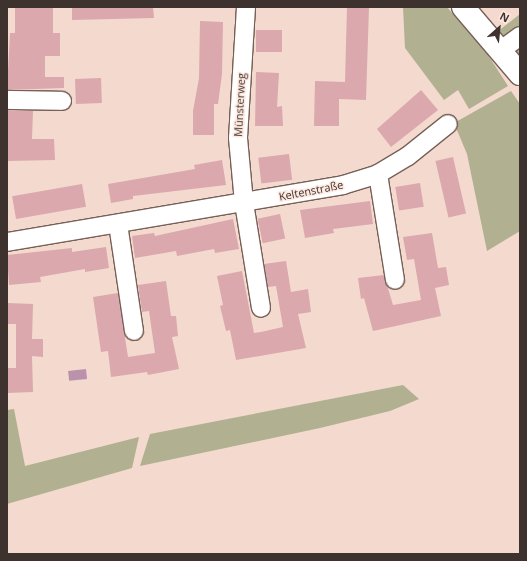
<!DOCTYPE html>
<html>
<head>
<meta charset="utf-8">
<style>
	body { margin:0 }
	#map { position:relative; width:527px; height:561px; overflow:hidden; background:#f4d9ce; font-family:"Open Sans",sans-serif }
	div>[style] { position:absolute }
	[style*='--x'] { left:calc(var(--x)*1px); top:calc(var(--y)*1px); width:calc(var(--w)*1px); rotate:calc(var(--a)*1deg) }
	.green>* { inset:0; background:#b1b090 }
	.water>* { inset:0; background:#bb92ac; transform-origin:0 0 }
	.building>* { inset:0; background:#dba8ae; transform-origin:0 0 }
	.roads { filter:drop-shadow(1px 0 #765f56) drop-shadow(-1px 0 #765f56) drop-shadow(0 1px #765f56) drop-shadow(0 -1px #765f56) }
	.minor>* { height:18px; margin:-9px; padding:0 9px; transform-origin:9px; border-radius:9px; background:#fff }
	.major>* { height:22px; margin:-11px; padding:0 11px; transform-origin:11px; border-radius:11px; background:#fff }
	span { translate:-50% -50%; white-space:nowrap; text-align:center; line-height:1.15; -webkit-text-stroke:3px #fee8df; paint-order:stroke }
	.street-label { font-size:11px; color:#3d322e }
	.frame { position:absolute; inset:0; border:8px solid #3d322e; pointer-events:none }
	.north { position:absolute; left:479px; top:8px; width:40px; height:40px; -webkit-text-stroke:3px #fee8df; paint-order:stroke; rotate:27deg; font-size:11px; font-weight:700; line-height:16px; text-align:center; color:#3d322e }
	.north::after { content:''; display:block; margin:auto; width:14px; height:18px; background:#3d322e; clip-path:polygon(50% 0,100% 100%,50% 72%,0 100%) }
</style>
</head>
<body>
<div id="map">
	<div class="green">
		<div style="clip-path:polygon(403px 7px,447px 7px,488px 55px,508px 86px,469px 109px,458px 90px,444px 100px,405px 48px)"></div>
		<div style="clip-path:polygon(520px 14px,520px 64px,497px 32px)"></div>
		<div style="clip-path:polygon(511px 91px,520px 104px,520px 231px,487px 251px,467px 154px,454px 123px)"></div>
		<div style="clip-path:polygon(403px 385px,419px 399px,390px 411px,320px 428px,140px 466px,150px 434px)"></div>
		<div style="clip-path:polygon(14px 409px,25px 466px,139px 437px,132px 468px,7px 504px,7px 410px)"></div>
	</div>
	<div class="water">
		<div style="left:86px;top:369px;width:10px;height:18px;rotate:84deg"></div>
	</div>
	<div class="building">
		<div style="clip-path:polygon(15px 7px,53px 7px,53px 33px,60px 33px,60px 56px,45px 56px,45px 77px,64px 77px,64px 88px,7px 90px,10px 33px,15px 33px)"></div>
		<div style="clip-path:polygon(72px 7px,153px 7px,154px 18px,72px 20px)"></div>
		<div style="clip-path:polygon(347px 7px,369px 7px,366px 100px,339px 99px,339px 126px,314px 126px,315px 81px,345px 82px)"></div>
		<div style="clip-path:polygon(200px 21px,223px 22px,222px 74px,218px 104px,214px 104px,214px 135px,193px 135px,193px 111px,199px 78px)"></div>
		<div style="left:256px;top:30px;width:26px;height:22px"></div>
		<div style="clip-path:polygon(256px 72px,279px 73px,277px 107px,282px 106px,283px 126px,255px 126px)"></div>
		<div style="left:101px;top:78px;width:25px;height:26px;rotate:88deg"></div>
		<div style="clip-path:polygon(421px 90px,438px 110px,391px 147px,377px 129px)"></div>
		<div style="clip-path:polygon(7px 110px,33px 111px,32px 139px,54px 139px,55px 160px,7px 161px)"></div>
		<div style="left:289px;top:154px;width:26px;height:31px;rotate:83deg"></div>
		<div style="left:453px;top:157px;width:58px;height:18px;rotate:77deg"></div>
		<div style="clip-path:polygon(222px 160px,226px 185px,133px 196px,133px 199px,111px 203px,108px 184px,195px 169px,194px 165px)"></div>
		<div style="left:420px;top:183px;width:24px;height:25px;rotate:81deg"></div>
		<div style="left:82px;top:184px;width:23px;height:71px;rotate:80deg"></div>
		<div style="clip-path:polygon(370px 201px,373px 224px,333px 229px,334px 233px,305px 238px,300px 210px)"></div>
		<div style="left:280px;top:214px;width:25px;height:23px;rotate:78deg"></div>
		<div style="clip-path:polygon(233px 219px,239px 249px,215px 253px,214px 249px,177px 256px,176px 251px,135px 258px,132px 236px,154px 233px,155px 236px)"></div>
		<div style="clip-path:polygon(432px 233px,438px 268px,446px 267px,449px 285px,435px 288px,441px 316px,373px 331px,364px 298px,361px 299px,358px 278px,384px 275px,393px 305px,421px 300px,414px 259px,407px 260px,403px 237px)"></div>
		<div style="clip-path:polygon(106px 247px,109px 268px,85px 272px,85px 269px,40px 277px,41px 282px,9px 285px,7px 255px,72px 248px,72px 252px)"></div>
		<div style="clip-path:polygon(286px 261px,291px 292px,308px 289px,311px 312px,298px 314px,306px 348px,236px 360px,230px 330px,226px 331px,220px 306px,223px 305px,217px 276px,242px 271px,254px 333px,261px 332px,283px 327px,276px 286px,268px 287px,264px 264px)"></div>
		<div style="clip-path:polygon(166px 281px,171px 316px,176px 316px,178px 336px,172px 337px,179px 369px,148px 375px,147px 372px,111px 377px,108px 351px,101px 352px,93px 297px,118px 293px,128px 357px,155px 353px,149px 311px,142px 312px,138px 285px)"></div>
		<div style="clip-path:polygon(7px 303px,33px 304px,32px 339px,43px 339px,43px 357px,32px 356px,33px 392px,7px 393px,7px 368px,16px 368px,16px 324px,7px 324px)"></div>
	</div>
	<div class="roads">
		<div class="minor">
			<div style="--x:246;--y:7;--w:131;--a:93.5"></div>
			<div style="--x:238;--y:138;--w:65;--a:84.7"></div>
			<div style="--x:244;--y:203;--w:106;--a:80.8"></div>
			<div style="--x:501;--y:50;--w:24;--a:-36"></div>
			<div style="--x:7;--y:100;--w:55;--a:1"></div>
			<div style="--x:378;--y:174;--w:107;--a:80.9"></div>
			<div style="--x:118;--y:224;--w:108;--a:81.5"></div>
			<div style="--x:7;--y:242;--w:341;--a:-9.6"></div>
			<div style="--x:343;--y:185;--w:37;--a:-17"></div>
			<div style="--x:378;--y:174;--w:35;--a:-31"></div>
			<div style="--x:408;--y:156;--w:51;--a:-38.7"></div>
		</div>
		<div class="major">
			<div style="--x:463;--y:7;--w:88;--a:49.6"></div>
		</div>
	</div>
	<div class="street-label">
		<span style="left:240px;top:105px;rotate:-87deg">Münsterweg</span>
		<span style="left:311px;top:191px;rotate:-11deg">Keltenstraße</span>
	</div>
	<div class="frame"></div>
	<div class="north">N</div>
</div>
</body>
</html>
